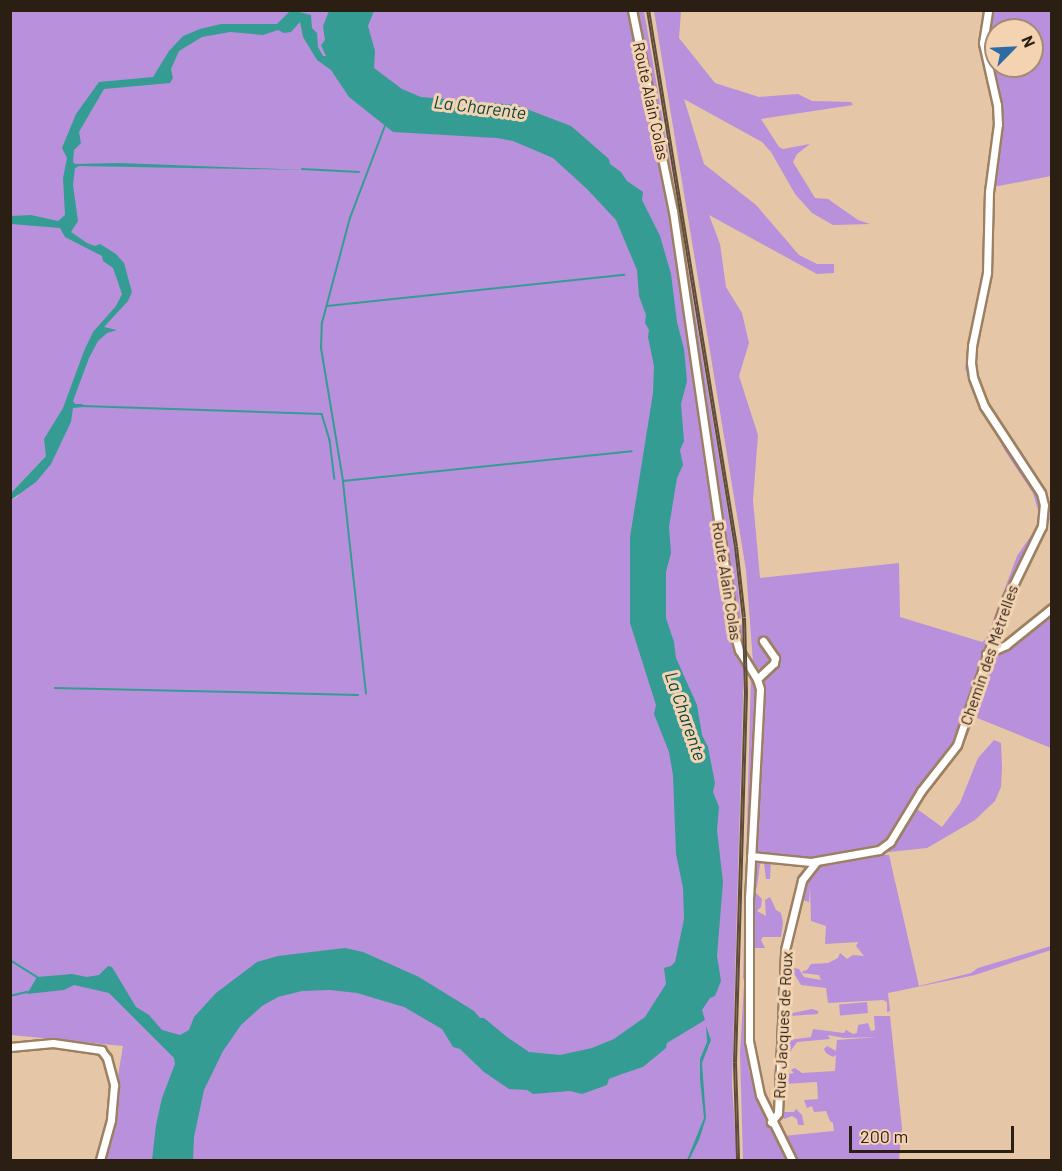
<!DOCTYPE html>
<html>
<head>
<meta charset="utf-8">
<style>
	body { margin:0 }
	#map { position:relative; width:1062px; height:1171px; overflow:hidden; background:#e5c6a6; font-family:Barlow,sans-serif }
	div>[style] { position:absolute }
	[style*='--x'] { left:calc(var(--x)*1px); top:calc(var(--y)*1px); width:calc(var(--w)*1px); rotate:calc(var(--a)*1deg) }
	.green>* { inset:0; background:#b890db; transform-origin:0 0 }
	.water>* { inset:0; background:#359c94 }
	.stream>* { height:1.5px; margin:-0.75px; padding:0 0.75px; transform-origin:0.75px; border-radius:0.75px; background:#359c94 }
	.roads { filter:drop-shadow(2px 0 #9c8061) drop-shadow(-2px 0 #9c8061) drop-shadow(0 2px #9c8061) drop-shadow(0 -2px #9c8061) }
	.minor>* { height:7px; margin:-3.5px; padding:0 3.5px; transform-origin:3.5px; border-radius:3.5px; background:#fff }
	.rail>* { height:4px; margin-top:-2px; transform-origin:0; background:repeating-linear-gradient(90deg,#f3d3b2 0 4.5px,#5d4c3a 0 9px); box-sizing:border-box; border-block:2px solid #5d4c3a }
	span { translate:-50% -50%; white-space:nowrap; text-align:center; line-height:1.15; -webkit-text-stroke:6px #f3d3b2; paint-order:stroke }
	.street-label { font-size:16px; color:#2a1f12 }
	.water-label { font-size:18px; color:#074642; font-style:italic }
	.frame { position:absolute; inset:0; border:12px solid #2a1f12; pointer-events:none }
	.north { position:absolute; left:984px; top:18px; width:60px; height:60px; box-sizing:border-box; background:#f3d3b2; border:2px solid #a38b72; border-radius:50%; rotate:66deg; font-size:16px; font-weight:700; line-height:24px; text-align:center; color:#2a1f12 }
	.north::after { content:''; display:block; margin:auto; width:21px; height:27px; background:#2d6ba2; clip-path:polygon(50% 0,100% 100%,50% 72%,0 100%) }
	.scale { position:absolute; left:849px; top:1126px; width:165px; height:27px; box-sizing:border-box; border:3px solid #2a1f12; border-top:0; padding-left:8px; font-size:18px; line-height:21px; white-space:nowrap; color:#2a1f12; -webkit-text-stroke:4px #f3d3b2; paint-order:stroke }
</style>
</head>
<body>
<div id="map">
	<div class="green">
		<div style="clip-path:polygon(10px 11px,628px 11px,642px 78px,646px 80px,644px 89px,652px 114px,653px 130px,656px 133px,655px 140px,688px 326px,708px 478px,711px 482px,710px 487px,724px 583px,727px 589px,725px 594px,732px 639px,744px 664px,732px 1084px,737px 1160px,104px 1160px,123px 1046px,11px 1035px,11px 500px,17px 497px,46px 456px,11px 493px)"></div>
		<div style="clip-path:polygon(636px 11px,644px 11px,673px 179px,735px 555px,744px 652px,738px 639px,669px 168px)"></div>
		<div style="clip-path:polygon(654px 11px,681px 11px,679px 38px,715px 83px,759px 97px,798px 94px,812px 101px,851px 102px,853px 105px,761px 119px,779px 147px,783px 149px,810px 144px,797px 154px,793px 162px,815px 198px,828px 199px,858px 220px,870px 224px,833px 225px,812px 213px,795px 194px,771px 152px,762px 142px,684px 99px,704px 164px,756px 205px,799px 255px,817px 264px,834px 264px,834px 273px,817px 274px,709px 215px,720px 244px,726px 287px,742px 313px,749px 343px,739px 376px,758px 435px,753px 500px,760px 578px,899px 563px,900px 617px,982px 642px,986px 639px,1017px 556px,1037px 527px,1038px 510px,1033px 493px,1005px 451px,971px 387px,965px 368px,970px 342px,970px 379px,975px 393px,995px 430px,1038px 493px,1042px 504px,1041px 524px,1012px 580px,992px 629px,959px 733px,951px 748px,923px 783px,894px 833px,882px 846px,816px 860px,757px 855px,755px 846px,763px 680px,769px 672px,758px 668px,753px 662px,746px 570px)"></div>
		<div style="clip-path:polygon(evenodd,991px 11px,1051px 11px,1051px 176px,993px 187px,1000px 118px,986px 45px,991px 11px,996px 30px,1032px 30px,1032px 66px,996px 66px,996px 30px)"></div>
		<div style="clip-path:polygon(1015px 447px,1042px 489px,1049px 505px,1050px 519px,1009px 600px,1045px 525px,1047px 515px,1046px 502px)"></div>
		<div style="clip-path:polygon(1051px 609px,1051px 748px,975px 717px,962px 748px,945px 766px,967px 725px,978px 685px,988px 660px)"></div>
		<div style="clip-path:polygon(751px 674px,756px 685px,757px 703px,753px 861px,771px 859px,770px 879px,766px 879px,764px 863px,760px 864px,757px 887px,753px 890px,762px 899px,761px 907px,757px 911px,766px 916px,765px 900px,770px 897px,776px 910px,781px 913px,783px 923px,781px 937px,763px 937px,761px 940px,765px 948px,752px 948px,743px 981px)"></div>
		<div style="clip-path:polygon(994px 740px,1001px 743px,1002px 767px,1001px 787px,995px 801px,975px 820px,927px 848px,889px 852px,888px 849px,913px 806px,942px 827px,960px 803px,978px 758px)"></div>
		<div style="clip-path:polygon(878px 855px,889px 855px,919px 986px,971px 973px,978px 968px,1051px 946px,1051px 950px,975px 975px,888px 993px,890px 1011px,887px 1012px,887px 1002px,883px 1000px,828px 1003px,826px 988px,801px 985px,793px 972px,787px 972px,788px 967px,799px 969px,804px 977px,821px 980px,819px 975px,802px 973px,803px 971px,807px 970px,811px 964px,828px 963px,838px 958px,840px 953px,847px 959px,853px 955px,864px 956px,856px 946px,858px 942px,825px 944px,826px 926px,811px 921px,810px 886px,809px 902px,803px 900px,803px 887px,808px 873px,820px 863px)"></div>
		<div style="clip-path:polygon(744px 985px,749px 1071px,770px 1127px,789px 1160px,743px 1160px,740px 1053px)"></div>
		<div style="left:867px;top:1002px;width:11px;height:28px;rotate:85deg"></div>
		<div style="clip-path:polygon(812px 1009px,818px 1011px,818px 1014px,790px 1016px,788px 1024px,788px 1014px)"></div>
		<div style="clip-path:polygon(874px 1016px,890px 1016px,902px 1128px,899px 1160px,795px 1160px,783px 1136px,834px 1131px,833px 1123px,830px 1121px,826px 1111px,814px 1112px,812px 1106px,807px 1108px,804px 1100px,818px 1099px,817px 1082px,783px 1084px,784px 1075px,794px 1073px,791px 1070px,795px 1068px,802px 1073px,835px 1071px,836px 1055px,833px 1057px,826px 1053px,824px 1049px,827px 1046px,836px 1051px,837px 1040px,878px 1037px,844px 1038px,828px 1035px,830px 1039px,797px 1042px,787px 1056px,785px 1050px,788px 1049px,786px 1044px,789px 1040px,811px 1037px,813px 1029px,844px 1033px,846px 1030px,853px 1034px,857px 1033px,858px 1025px,868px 1023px,871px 1031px,875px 1030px)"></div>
		<div style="clip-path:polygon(796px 1109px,802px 1115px,804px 1125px,798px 1125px,797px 1119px,792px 1116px,784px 1119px,784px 1112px,794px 1112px)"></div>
	</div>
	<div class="water">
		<div style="clip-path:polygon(291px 10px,311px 15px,312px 28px,317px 33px,318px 47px,323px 56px,326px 56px,321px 45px,325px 40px,323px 26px,329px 11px,374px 11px,368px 26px,375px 51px,374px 68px,402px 89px,421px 97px,516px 105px,571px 126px,609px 159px,610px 164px,621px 172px,627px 181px,643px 192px,642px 200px,660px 236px,671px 274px,677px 322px,684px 349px,687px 381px,681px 404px,684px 441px,680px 450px,683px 465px,677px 478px,669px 527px,671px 553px,666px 572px,666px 618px,674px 642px,676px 658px,697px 705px,702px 735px,708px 747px,715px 783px,713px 792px,719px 807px,717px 830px,723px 882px,717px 956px,721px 981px,715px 996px,710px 998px,702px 1010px,705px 1020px,667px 1043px,666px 1048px,643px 1067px,619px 1075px,609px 1079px,607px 1085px,582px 1094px,570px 1091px,533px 1094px,527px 1090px,509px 1089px,484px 1072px,460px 1049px,453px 1047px,442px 1029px,404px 1007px,357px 993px,330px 990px,302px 991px,278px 997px,262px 1006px,241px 1025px,223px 1051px,204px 1090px,194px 1137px,193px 1160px,152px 1160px,156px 1125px,162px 1098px,175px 1064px,174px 1058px,109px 993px,74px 985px,64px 990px,27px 994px,37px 977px,72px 974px,87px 977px,99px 975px,108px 966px,112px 967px,136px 1007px,149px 1015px,162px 1030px,180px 1035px,189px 1030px,194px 1017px,216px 993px,257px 962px,278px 956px,345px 948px,363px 952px,419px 977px,474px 1011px,480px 1018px,484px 1018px,507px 1037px,529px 1052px,560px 1055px,592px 1048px,614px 1039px,645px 1017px,666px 984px,664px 968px,671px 966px,675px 962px,684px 919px,683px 888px,676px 854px,673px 775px,669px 752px,654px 714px,656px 705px,630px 623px,630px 537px,653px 393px,654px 366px,648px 337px,649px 330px,645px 323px,646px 315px,639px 296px,637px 270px,616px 220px,587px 189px,553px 158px,513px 141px,497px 138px,393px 132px,349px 97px,331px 70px,317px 60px,303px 37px,300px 22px,291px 32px,284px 33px,278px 30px,263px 35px,230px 32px,202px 37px,179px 51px,171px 69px,173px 78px,170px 83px,104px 89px,79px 132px,81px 143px,74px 150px,73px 162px,75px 164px,120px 163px,304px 170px,79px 166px,75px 168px,73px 185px,78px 221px,71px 232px,87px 243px,95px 246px,100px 244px,116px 254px,124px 263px,132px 292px,128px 301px,104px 327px,117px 330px,107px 333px,98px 341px,89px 358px,73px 401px,75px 404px,83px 404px,83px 407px,73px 408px,71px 422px,51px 464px,36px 482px,11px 500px,11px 493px,46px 456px,44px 439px,63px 408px,84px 351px,93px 332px,116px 306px,122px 294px,113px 268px,103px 261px,102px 256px,65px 237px,60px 228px,11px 224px,11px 216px,31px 215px,58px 221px,65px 215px,63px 178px,67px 158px,62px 148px,76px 114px,99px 82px,153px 77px,169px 51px,183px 36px,200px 29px,221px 24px,277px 24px)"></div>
		<div style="clip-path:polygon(706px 1026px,711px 1040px,702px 1063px,706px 1118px,699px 1140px,689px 1160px,687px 1160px,704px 1118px,700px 1079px,700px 1059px,707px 1042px)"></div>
	</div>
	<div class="stream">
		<div style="--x:302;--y:169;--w:57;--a:3"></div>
		<div style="--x:327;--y:306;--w:299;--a:-6"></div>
		<div style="--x:82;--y:406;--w:240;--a:1.9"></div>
		<div style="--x:322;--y:414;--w:27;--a:73"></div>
		<div style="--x:330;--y:440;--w:39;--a:83"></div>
		<div style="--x:343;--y:481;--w:290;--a:-5.9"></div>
		<div style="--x:55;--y:688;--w:303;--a:1.3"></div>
		<div style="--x:366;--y:694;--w:214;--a:-96.2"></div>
		<div style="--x:343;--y:481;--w:135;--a:-99.4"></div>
		<div style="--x:321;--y:348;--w:25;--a:-88"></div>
		<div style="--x:322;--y:323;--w:109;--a:-75.1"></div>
		<div style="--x:350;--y:218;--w:98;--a:-69.2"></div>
		<div style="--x:10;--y:960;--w:32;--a:32"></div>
		<div style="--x:10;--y:996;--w:18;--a:-13"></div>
	</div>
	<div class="roads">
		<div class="minor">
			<div style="--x:632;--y:10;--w:205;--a:78.5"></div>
			<div style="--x:673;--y:211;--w:429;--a:81.7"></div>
			<div style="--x:735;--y:636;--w:15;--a:74"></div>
			<div style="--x:739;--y:650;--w:34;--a:58"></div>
			<div style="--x:757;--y:679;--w:10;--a:73"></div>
			<div style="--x:760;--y:689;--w:208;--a:93"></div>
			<div style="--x:749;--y:897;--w:144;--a:90"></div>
			<div style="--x:749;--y:1041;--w:55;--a:78.5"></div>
			<div style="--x:760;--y:1095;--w:72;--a:63.8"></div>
			<div style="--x:986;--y:654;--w:22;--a:-24"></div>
			<div style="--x:1006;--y:645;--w:59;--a:-38.8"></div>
			<div style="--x:757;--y:679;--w:23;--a:-43"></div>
			<div style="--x:774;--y:663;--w:5;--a:-79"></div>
			<div style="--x:775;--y:658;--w:21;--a:-125"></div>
			<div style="--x:751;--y:856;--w:60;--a:5.7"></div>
			<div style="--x:811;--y:862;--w:69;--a:-10"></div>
			<div style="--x:879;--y:850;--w:14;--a:-36"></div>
			<div style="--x:890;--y:842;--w:60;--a:-58.7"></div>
			<div style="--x:921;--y:791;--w:58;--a:-52"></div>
			<div style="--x:957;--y:745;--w:153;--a:-71.3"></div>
			<div style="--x:1006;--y:600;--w:82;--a:-64.1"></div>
			<div style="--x:1042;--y:526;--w:21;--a:-85"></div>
			<div style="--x:1044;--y:505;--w:12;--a:-104"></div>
			<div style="--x:1041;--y:493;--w:104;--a:-123.2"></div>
			<div style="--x:984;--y:406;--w:31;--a:-111"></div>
			<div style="--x:973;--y:377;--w:15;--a:-98"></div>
			<div style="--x:971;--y:362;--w:16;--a:-86"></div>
			<div style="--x:972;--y:346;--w:75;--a:-78.4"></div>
			<div style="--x:987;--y:273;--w:81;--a:-88.6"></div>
			<div style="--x:989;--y:192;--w:69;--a:-82.5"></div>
			<div style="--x:998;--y:124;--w:19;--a:-93"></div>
			<div style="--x:997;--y:105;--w:64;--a:-102.7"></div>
			<div style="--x:983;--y:43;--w:33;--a:-81"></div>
			<div style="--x:10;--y:1047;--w:43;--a:-5.3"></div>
			<div style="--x:53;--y:1043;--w:49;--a:8.3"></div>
			<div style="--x:101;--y:1050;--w:10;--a:53"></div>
			<div style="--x:107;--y:1058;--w:28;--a:75"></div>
			<div style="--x:114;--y:1085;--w:35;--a:95"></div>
			<div style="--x:111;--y:1120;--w:41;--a:105.4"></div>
			<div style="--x:771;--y:1122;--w:11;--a:-52"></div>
			<div style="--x:778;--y:1113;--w:163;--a:-87.5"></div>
			<div style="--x:785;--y:950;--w:72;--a:-76.3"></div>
			<div style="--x:802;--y:880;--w:24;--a:-52"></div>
		</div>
	</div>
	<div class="rail">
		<div style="--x:648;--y:10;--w:544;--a:80.69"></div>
		<div style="--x:736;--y:547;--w:71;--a:83.6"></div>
		<div style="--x:744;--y:618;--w:74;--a:88.5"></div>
		<div style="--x:746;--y:692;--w:371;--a:91.7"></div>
		<div style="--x:735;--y:1063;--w:97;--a:88.2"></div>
	</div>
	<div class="street-label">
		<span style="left:651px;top:101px;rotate:78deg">Route Alain Colas</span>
		<span style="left:727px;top:581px;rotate:81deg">Route Alain Colas</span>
		<span style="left:989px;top:655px;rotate:-71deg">Chemin des Métrelles</span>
		<span style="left:783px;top:1025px;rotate:-87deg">Rue Jacques de Roux</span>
	</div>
	<div class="water-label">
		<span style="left:480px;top:107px;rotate:7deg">La Charente</span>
		<span style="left:686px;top:716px;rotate:71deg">La Charente</span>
	</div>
	<div class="frame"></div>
	<div class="north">N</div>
	<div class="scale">200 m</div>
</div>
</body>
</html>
